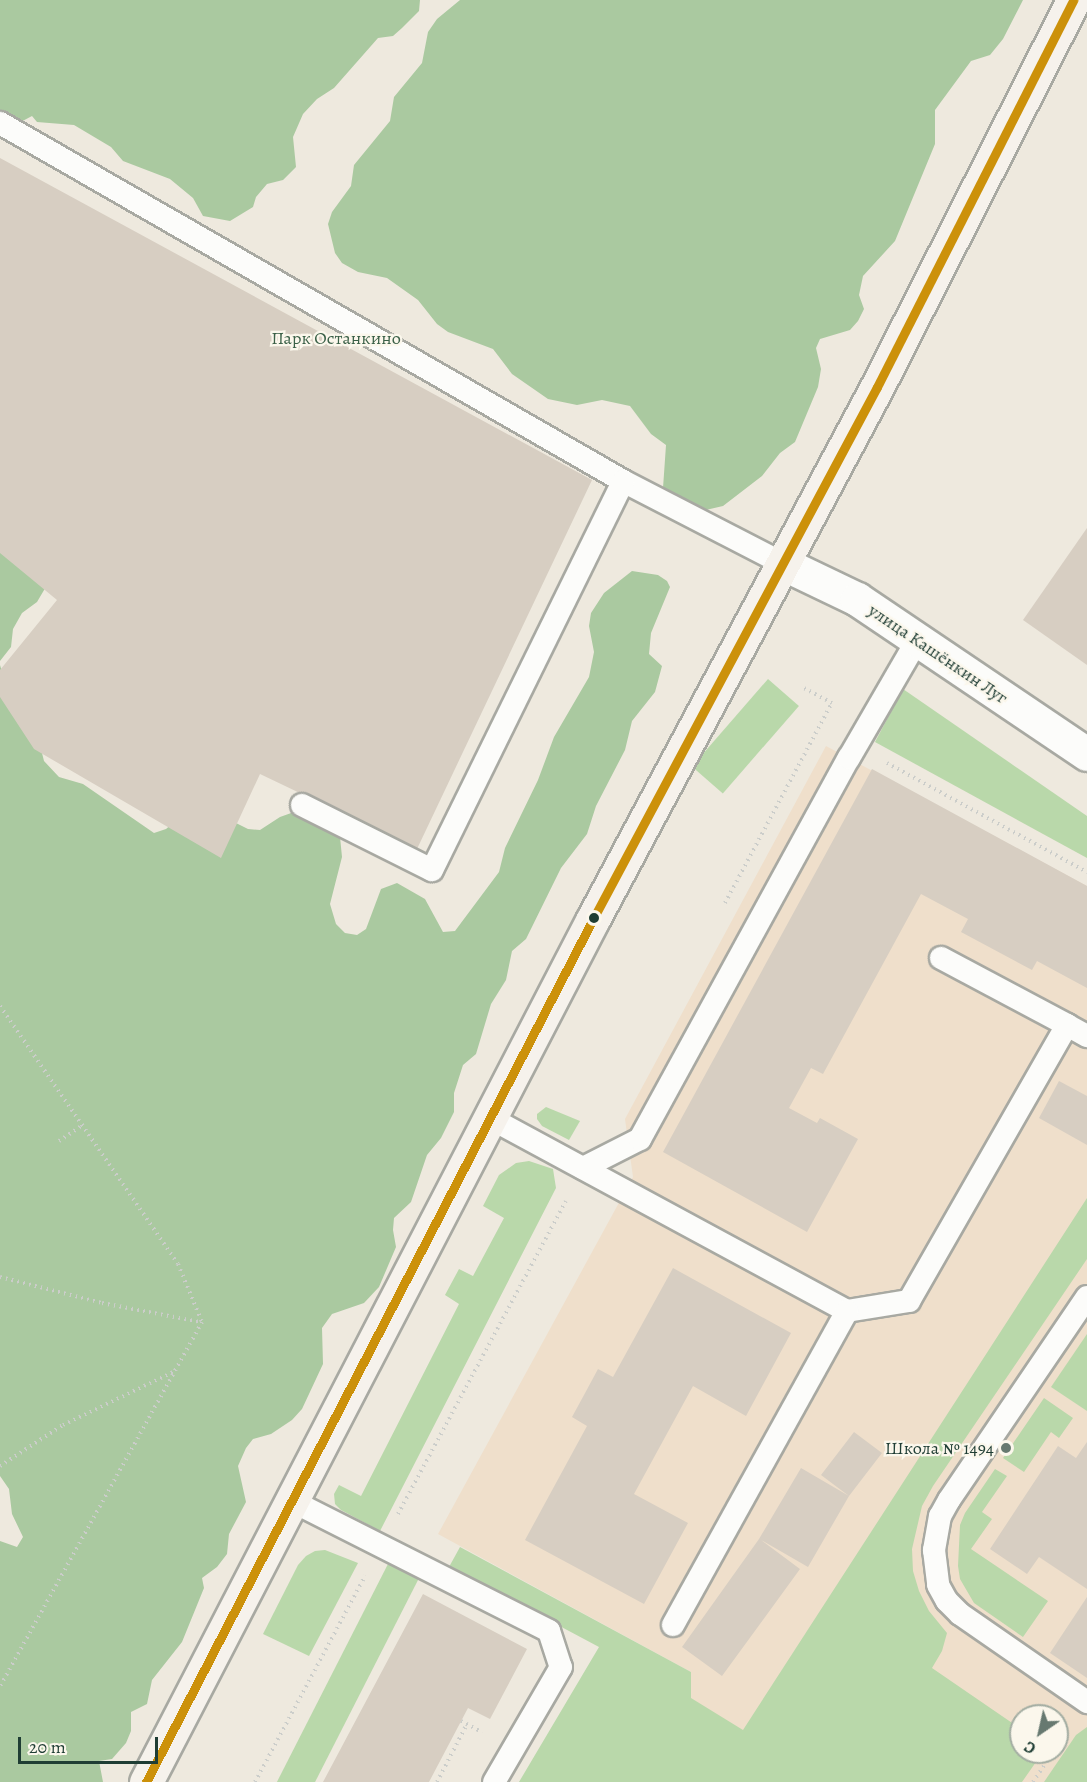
<!DOCTYPE html>
<html>
<head>
<meta charset="utf-8">
<style>
	body { margin:0 }
	#map { position:relative; width:1087px; height:1782px; overflow:hidden; background:#eee9de; font-family:Alegreya,serif }
	div>[style] { position:absolute }
	[style*='--x'] { left:calc(var(--x)*1px); top:calc(var(--y)*1px); width:calc(var(--w)*1px); rotate:calc(var(--a)*1deg) }
	.built>* { inset:0; background:#efdfcb }
	.green>* { inset:0; background:#b9d8aa; transform-origin:0 0 }
	.forest>* { inset:0; background:#aac9a0 }
	.building>* { inset:0; background:#d7cec2 }
	.path>* { height:4px; margin-top:-2px; transform-origin:0; background:repeating-linear-gradient(90deg,#cbcdca 0 1.5px,transparent 0 6px) }
	.roads { filter:drop-shadow(2px 0 #a8a9a2) drop-shadow(-2px 0 #a8a9a2) drop-shadow(0 2px #a8a9a2) drop-shadow(0 -2px #a8a9a2) }
	.lane>* { height:22px; margin:-11px; padding:0 11px; transform-origin:11px; border-radius:11px; background:#fcfcfa }
	.street>* { height:33px; margin:-16.5px; padding:0 16.5px; transform-origin:16.5px; border-radius:16.5px; background:#fcfcfa }
	.secondary>* { height:33px; margin:-16.5px; padding:0 16.5px; transform-origin:16.5px; border-radius:16.5px; background:#f6f2ec }
	.bus-1>* { height:9px; margin:-4.5px; padding:0 4.5px; transform-origin:4.5px; border-radius:4.5px; background:#cc910a }
	.dots>* { width:16px; height:16px; translate:-50% -50%; box-sizing:border-box; border:3px solid #fbf7ec; border-radius:50% }
	span { translate:-50% -50%; white-space:nowrap; text-align:center; line-height:1.15; -webkit-text-stroke:4.5px #fbf7ec; paint-order:stroke }
	.park-label { font-size:18px; color:#3a6047 }
	.street-label { font-size:18px; color:#1f3d34 }
	.poi-label { font-size:18px; color:#1f3d34 }
	.right { translate:-100% -50%; text-align:right }
	.north { position:absolute; left:1009px; top:1704px; width:60px; height:60px; box-sizing:border-box; background:#fbf7ec; border:2px solid #a3ada2; border-radius:50%; rotate:214deg; font-size:16px; font-weight:700; line-height:24px; text-align:center; color:#1f3d34 }
	.north::after { content:''; display:block; margin:auto; width:21px; height:27px; background:#677970; clip-path:polygon(50% 0,100% 100%,50% 72%,0 100%) }
	.scale { position:absolute; left:18px; top:1737px; width:140px; height:27px; box-sizing:border-box; border:3px solid #1f3d34; border-top:0; padding-left:8px; font-size:18px; line-height:21px; white-space:nowrap; color:#1f3d34; -webkit-text-stroke:4px #fbf7ec; paint-order:stroke }
</style>
</head>
<body>
<div id="map">
	<div class="built">
		<div style="clip-path:polygon(evenodd,826px 746px,1087px 886px,1087px 1782px,631px 1782px,691px 1672px,438px 1534px,633px 1177px,625px 1119px,826px 746px,1021px 1716px,1057px 1716px,1057px 1752px,1021px 1752px,1021px 1716px)"></div>
	</div>
	<div class="green">
		<div style="left:768px;top:679px;width:41px;height:116px;rotate:41deg"></div>
		<div style="clip-path:polygon(903px 689px,1087px 816px,1087px 858px,875px 742px)"></div>
		<div style="clip-path:polygon(546px 1107px,580px 1121px,569px 1140px,542px 1126px,537px 1119px,537px 1114px)"></div>
		<div style="clip-path:polygon(529px 1161px,553px 1169px,556px 1188px,380px 1531px,341px 1510px,335px 1504px,334px 1494px,339px 1485px,361px 1496px,459px 1304px,445px 1295px,459px 1269px,473px 1276px,504px 1218px,483px 1206px,499px 1175px,516px 1163px)"></div>
		<div style="clip-path:polygon(1087px 1198px,1087px 1259px,933px 1486px,922px 1506px,912px 1549px,913px 1571px,919px 1591px,929px 1611px,947px 1633px,942px 1651px,932px 1668px,1021px 1729px,1021px 1752px,1043px 1752px,1022px 1782px,519px 1782px,599px 1647px,449px 1567px,460px 1547px,691px 1672px,691px 1698px,743px 1730px)"></div>
		<div style="clip-path:polygon(1087px 1334px,1087px 1411px,1051px 1387px)"></div>
		<div style="clip-path:polygon(1044px 1398px,1073px 1418px,1059px 1438px,1051px 1432px,1024px 1472px,1003px 1458px)"></div>
		<div style="clip-path:polygon(995px 1469px,1007px 1476px,982px 1512px,992px 1519px,971px 1549px,1048px 1601px,1023px 1637px,974px 1603px,960px 1579px,958px 1566px,960px 1525px,965px 1513px)"></div>
		<div style="clip-path:polygon(325px 1550px,358px 1563px,309px 1656px,263px 1634px,298px 1565px,306px 1556px,315px 1551px)"></div>
		<div style="left:389px;top:1562px;width:34px;height:249px;rotate:27deg"></div>
		<div style="clip-path:polygon(1087px 1727px,1087px 1782px,1044px 1782px,1076px 1735px)"></div>
	</div>
	<div class="forest">
		<div style="clip-path:polygon(0 0,420px 0,419px 11px,402px 28px,393px 36px,378px 38px,334px 88px,317px 99px,303px 114px,293px 137px,296px 167px,283px 180px,267px 184px,256px 197px,253px 207px,230px 221px,203px 216px,193px 198px,170px 179px,123px 161px,111px 147px,74px 125px,37px 122px,32px 116px,0 133px)"></div>
		<div style="clip-path:polygon(460px 0,1023px 0,1003px 39px,990px 55px,971px 61px,935px 110px,935px 144px,895px 241px,863px 276px,859px 295px,864px 309px,858px 321px,850px 330px,820px 339px,816px 348px,821px 369px,818px 387px,795px 442px,780px 453px,762px 476px,723px 506px,697px 512px,680px 507px,663px 488px,666px 445px,651px 434px,630px 406px,602px 400px,577px 405px,548px 399px,512px 374px,493px 349px,448px 332px,437px 324px,418px 300px,387px 278px,358px 272px,342px 263px,335px 253px,328px 224px,332px 212px,351px 186px,354px 165px,390px 121px,394px 97px,422px 63px,428px 32px,437px 19px)"></div>
		<div style="clip-path:polygon(0 552px,47px 585px,37px 602px,22px 613px,13px 629px,11px 647px,0 661px)"></div>
		<div style="clip-path:polygon(632px 571px,658px 575px,667px 581px,670px 587px,651px 633px,649px 654px,662px 666px,655px 692px,632px 721px,625px 750px,596px 806px,587px 834px,561px 868px,526px 939px,512px 951px,506px 980px,491px 1004px,476px 1054px,463px 1065px,454px 1093px,454px 1112px,441px 1138px,427px 1155px,411px 1202px,394px 1218px,393px 1230px,396px 1247px,379px 1287px,364px 1303px,332px 1314px,322px 1328px,323px 1364px,302px 1409px,292px 1420px,271px 1434px,253px 1439px,246px 1448px,238px 1466px,246px 1502px,229px 1534px,227px 1554px,217px 1567px,202px 1578px,204px 1588px,182px 1642px,152px 1680px,147px 1704px,131px 1712px,131px 1731px,126px 1743px,112px 1759px,99px 1761px,103px 1782px,0 1782px,0 1541px,17px 1547px,23px 1537px,12px 1514px,9px 1489px,0 1476px,0 665px,5px 682px,39px 741px,44px 761px,59px 777px,83px 784px,154px 833px,166px 829px,179px 818px,236px 823px,248px 829px,260px 830px,280px 817px,294px 812px,328px 826px,340px 837px,342px 857px,330px 904px,336px 924px,345px 933px,357px 935px,366px 929px,381px 889px,397px 883px,425px 899px,443px 932px,455px 931px,499px 872px,505px 848px,538px 780px,554px 737px,589px 677px,594px 652px,589px 626px,591px 613px,604px 593px)"></div>
	</div>
	<div class="building">
		<div style="clip-path:polygon(0 158px,592px 480px,417px 849px,260px 774px,221px 858px,34px 749px,0 697px,0 670px,57px 600px,0 553px)"></div>
		<div style="clip-path:polygon(1087px 528px,1087px 665px,1023px 620px)"></div>
		<div style="clip-path:polygon(872px 769px,1087px 886px,1087px 988px,1037px 961px,1032px 970px,961px 932px,968px 919px,921px 894px,823px 1074px,811px 1068px,789px 1108px,817px 1123px,820px 1118px,858px 1139px,807px 1232px,663px 1152px)"></div>
		<div style="clip-path:polygon(1059px 1081px,1087px 1096px,1087px 1145px,1039px 1118px)"></div>
		<div style="clip-path:polygon(673px 1268px,791px 1333px,746px 1416px,693px 1386px,634px 1494px,688px 1523px,644px 1604px,525px 1540px,587px 1426px,572px 1417px,584px 1395px,598px 1369px,613px 1377px)"></div>
		<div style="clip-path:polygon(854px 1432px,882px 1453px,849px 1496px,808px 1567px,761px 1540px,800px 1569px,722px 1676px,682px 1647px,759px 1539px,801px 1468px,849px 1496px,821px 1475px)"></div>
		<div style="clip-path:polygon(1087px 1442px,1087px 1589px,1039px 1557px,1027px 1574px,990px 1549px,1058px 1446px,1076px 1458px)"></div>
		<div style="clip-path:polygon(423px 1594px,527px 1649px,490px 1719px,468px 1708px,429px 1782px,323px 1782px)"></div>
		<div style="clip-path:polygon(1087px 1597px,1087px 1678px,1050px 1653px)"></div>
	</div>
	<div class="path">
		<div style="--x:887;--y:763;--w:228;--a:28.6"></div>
		<div style="--x:725;--y:903;--w:227;--a:-61.9"></div>
		<div style="--x:832;--y:703;--w:34;--a:-152"></div>
		<div style="--x:0;--y:1006;--w:313;--a:55.4"></div>
		<div style="--x:178;--y:1264;--w:63;--a:67.5"></div>
		<div style="--x:202;--y:1322;--w:416;--a:119"></div>
		<div style="--x:59;--y:1141;--w:30;--a:-34"></div>
		<div style="--x:0;--y:1277;--w:105;--a:14.3"></div>
		<div style="--x:102;--y:1303;--w:101;--a:10.9"></div>
		<div style="--x:0;--y:1466;--w:75;--a:-33.1"></div>
		<div style="--x:63;--y:1425;--w:124;--a:-25.7"></div>
		<div style="--x:398;--y:1514;--w:355;--a:-61.8"></div>
		<div style="--x:461;--y:1721;--w:24;--a:28"></div>
		<div style="--x:1057;--y:1747;--w:17;--a:-59"></div>
		<div style="--x:255;--y:1782;--w:234;--a:-61.9"></div>
		<div style="--x:437;--y:1782;--w:65;--a:-62.7"></div>
		<div style="--x:1033;--y:1782;--w:36;--a:-56"></div>
	</div>
	<div class="roads">
		<div class="lane">
			<div style="--x:0;--y:123;--w:719;--a:29.88"></div>
			<div style="--x:623;--y:481;--w:181;--a:27.3"></div>
			<div style="--x:302;--y:805;--w:145;--a:26.6"></div>
			<div style="--x:432;--y:870;--w:433;--a:-63.8"></div>
			<div style="--x:941;--y:958;--w:143;--a:28"></div>
			<div style="--x:490;--y:1118;--w:406;--a:28.4"></div>
			<div style="--x:847;--y:1311;--w:63;--a:-9.2"></div>
			<div style="--x:909;--y:1301;--w:318;--a:-60.2"></div>
			<div style="--x:1067;--y:1025;--w:23;--a:29"></div>
			<div style="--x:583;--y:1168;--w:64;--a:-27"></div>
			<div style="--x:640;--y:1139;--w:435;--a:-61.3"></div>
			<div style="--x:849;--y:758;--w:138;--a:-59.9"></div>
			<div style="--x:1087;--y:1297;--w:245;--a:124.2"></div>
			<div style="--x:949;--y:1500;--w:18;--a:119"></div>
			<div style="--x:940;--y:1516;--w:35;--a:100"></div>
			<div style="--x:934;--y:1550;--w:35;--a:83"></div>
			<div style="--x:938;--y:1585;--w:18;--a:61"></div>
			<div style="--x:947;--y:1601;--w:18;--a:45"></div>
			<div style="--x:960;--y:1614;--w:155;--a:34.7"></div>
			<div style="--x:292;--y:1501;--w:288;--a:26.8"></div>
			<div style="--x:549;--y:1631;--w:38;--a:72"></div>
			<div style="--x:561;--y:1667;--w:133;--a:120.2"></div>
			<div style="--x:673;--y:1625;--w:359;--a:-61"></div>
		</div>
		<div class="street">
			<div style="--x:784;--y:564;--w:81;--a:25.6"></div>
			<div style="--x:857;--y:599;--w:277;--a:34"></div>
		</div>
		<div class="secondary">
			<div style="--x:146;--y:1782;--w:972;--a:-62.62"></div>
			<div style="--x:593;--y:919;--w:603;--a:-61.91"></div>
			<div style="--x:877;--y:387;--w:434;--a:-63.1"></div>
		</div>
	</div>
	<div class="bus-1">
		<div style="--x:146;--y:1782;--w:972;--a:-62.62"></div>
		<div style="--x:593;--y:919;--w:603;--a:-61.91"></div>
		<div style="--x:877;--y:387;--w:434;--a:-63.1"></div>
	</div>
	<div class="dots">
		<div style="left:594px;top:918px;background:#1f3d34"></div>
		<div style="left:1006px;top:1448px;background:#677970"></div>
	</div>
	<div class="park-label">
		<span style="left:336px;top:338px">Парк Останкино</span>
	</div>
	<div class="street-label">
		<span style="left:938px;top:654px;rotate:34deg">улица Кашёнкин Луг</span>
	</div>
	<div class="poi-label">
		<span class="right" style="left:994px;top:1448px">Школа № 1494</span>
	</div>
	<div class="north">С</div>
	<div class="scale">20 m</div>
</div>
</body>
</html>
